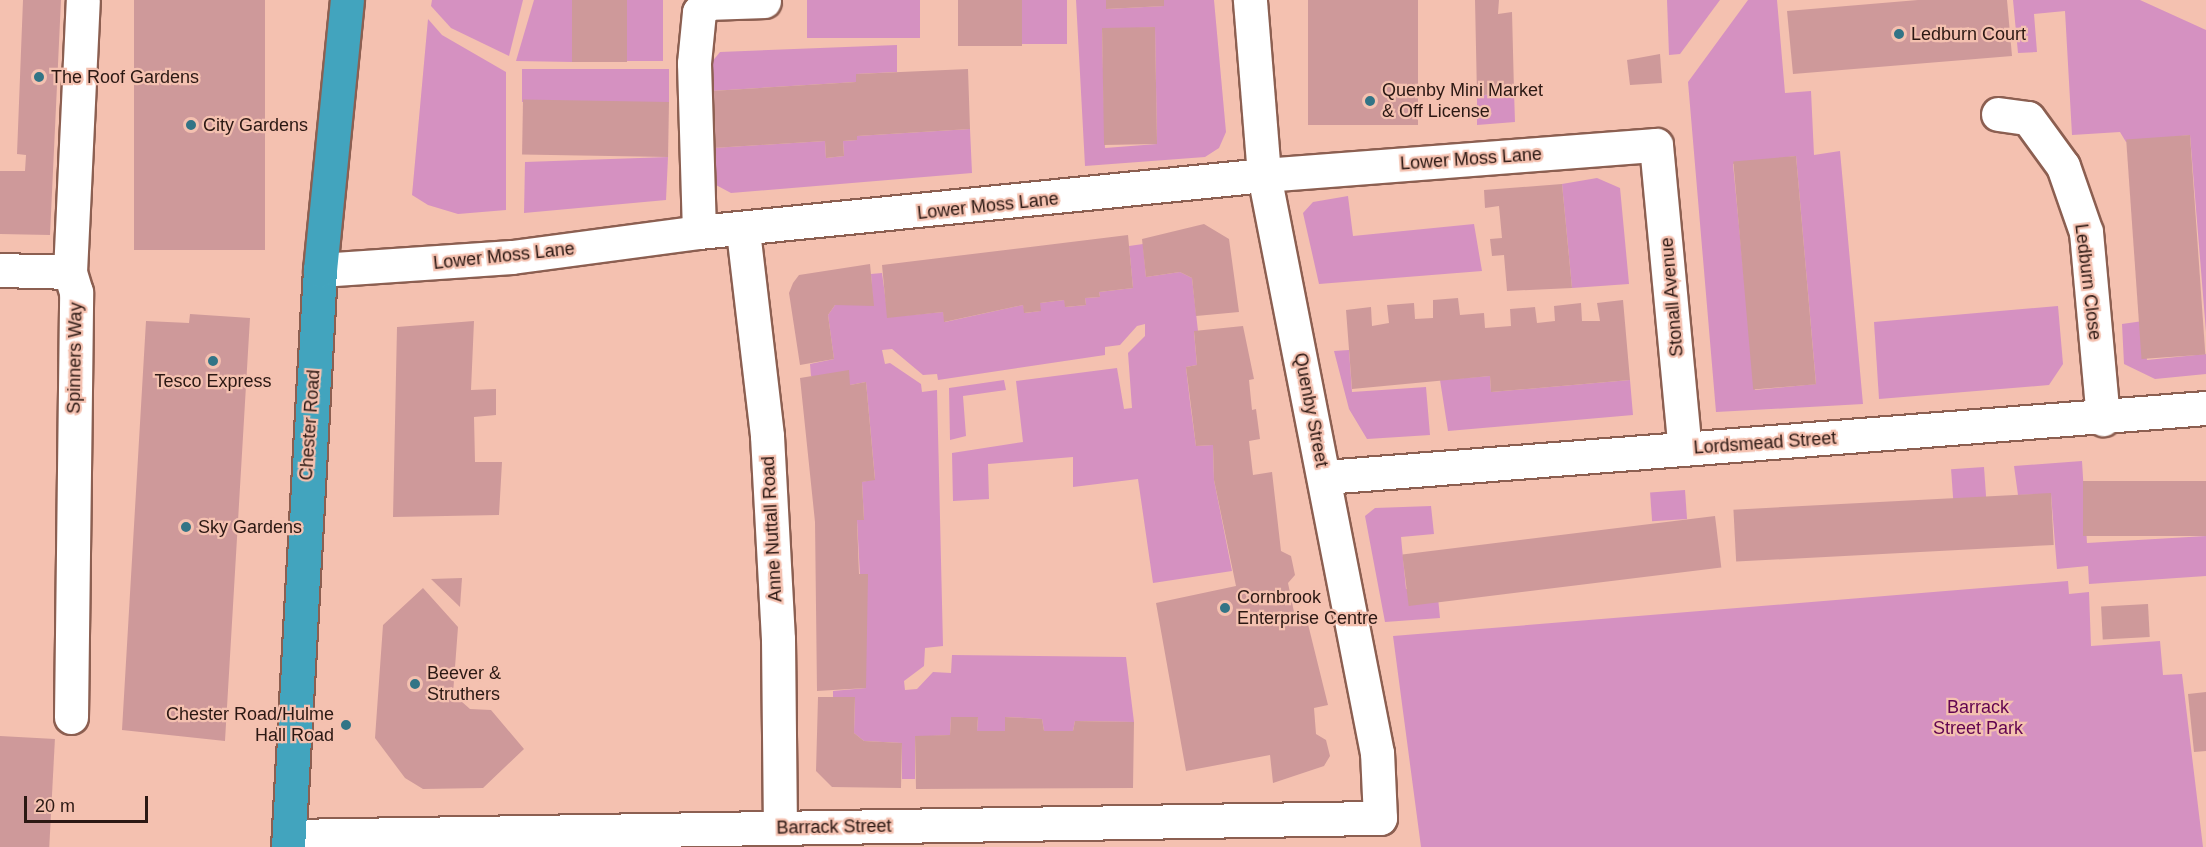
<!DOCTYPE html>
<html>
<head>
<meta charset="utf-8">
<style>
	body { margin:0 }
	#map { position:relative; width:2206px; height:847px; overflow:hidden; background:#f4c1b0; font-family:Helvetica,sans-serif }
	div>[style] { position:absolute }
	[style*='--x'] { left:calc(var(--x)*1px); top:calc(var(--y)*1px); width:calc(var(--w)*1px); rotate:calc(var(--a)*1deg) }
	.green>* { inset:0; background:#d591c1; transform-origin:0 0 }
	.building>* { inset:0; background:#ce999a; transform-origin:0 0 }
	.roads { filter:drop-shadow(2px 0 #8c5f51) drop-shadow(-2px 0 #8c5f51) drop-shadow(0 2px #8c5f51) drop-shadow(0 -2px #8c5f51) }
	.street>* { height:33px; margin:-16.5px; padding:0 16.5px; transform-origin:16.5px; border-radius:16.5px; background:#fff }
	.highway>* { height:33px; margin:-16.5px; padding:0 16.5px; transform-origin:16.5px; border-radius:16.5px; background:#42a4be }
	.dots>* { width:16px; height:16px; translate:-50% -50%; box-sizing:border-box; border:3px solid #f4c1b0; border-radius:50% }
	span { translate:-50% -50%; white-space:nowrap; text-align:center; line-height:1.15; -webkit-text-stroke:4.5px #f4c1b0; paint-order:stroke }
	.poi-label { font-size:18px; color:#2b1813 }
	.left { translate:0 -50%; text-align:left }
	.right { translate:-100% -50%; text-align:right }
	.street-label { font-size:18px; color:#2b1813 }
	.park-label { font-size:18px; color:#620450 }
	.scale { position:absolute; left:24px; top:796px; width:124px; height:27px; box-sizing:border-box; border:3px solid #2b1813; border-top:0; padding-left:8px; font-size:18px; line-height:21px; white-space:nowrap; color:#2b1813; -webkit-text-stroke:4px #f4c1b0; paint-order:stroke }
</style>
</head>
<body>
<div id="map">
	<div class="green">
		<div style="clip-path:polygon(432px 0,523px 0,509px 56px,451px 28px,431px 6px)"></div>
		<div style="clip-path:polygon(534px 0,572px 0,573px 62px,516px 61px)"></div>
		<div style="left:627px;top:0;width:36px;height:61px"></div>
		<div style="left:807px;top:0;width:113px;height:38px"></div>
		<div style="left:1022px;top:0;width:45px;height:44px"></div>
		<div style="clip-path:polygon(evenodd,1076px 0,1106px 0,1107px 9px,1164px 6px,1164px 0,1214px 0,1226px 132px,1219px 148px,1205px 157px,1085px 166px,1076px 0,1155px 27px,1157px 144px,1105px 148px,1102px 30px,1155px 27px)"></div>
		<div style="clip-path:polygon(1667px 0,1720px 0,1680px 54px,1669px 55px)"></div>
		<div style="clip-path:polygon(evenodd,1748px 0,1777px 0,1785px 93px,1811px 91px,1814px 155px,1840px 151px,1863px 404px,1716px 412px,1688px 82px,1748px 0,1796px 156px,1816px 384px,1755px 390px,1733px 164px,1796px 156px)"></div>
		<div style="clip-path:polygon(2013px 0,2140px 0,2206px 30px,2206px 332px,2190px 135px,2126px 142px,2120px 132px,2072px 135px,2065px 11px,2034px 14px,2037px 52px,2018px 53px)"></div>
		<div style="clip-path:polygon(428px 19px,442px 35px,506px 72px,506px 210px,458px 214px,428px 205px,412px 195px)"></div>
		<div style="clip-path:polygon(897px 45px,897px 72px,856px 74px,856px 82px,711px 91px,711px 63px,720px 52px)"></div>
		<div style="left:669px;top:69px;width:33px;height:147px;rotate:90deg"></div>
		<div style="clip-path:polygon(1514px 91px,1515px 122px,1477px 125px,1477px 96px)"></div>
		<div style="clip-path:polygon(970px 129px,972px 173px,731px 193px,716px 185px,713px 148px,825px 141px,826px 158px,844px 156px,843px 141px,857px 140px,857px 136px)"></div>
		<div style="clip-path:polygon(668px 157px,666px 200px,524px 213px,525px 162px)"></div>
		<div style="clip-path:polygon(1597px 178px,1620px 188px,1629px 284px,1572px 288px,1562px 184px)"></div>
		<div style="clip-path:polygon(1348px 196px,1353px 236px,1474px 224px,1482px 271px,1319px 284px,1303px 213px,1313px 202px)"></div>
		<div style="clip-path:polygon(1143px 244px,1146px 277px,1180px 272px,1192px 278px,1198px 331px,1194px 332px,1197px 365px,1186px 367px,1190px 402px,1196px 446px,1213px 445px,1214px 480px,1232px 571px,1153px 583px,1138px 479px,1073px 487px,1073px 457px,988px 464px,989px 499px,953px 501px,952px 453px,1023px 442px,1016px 381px,1117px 368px,1124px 409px,1132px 408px,1128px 353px,1145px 336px,1145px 324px,1137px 326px,1120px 345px,1105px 347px,1105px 355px,938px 380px,937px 374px,923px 375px,892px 349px,882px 350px,885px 364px,890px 363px,921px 384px,922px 392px,937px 390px,943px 646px,925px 648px,924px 666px,904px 681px,905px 690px,917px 689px,933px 672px,951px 673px,952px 655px,1126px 657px,1134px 722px,1075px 721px,1073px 731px,1044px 731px,1042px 719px,1005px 717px,1005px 731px,977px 731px,978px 717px,951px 717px,950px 735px,915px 737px,915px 779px,902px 779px,902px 743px,864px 741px,854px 733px,855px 697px,833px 697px,833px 691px,866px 688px,857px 520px,864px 520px,862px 482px,875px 479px,866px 382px,850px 385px,811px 376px,810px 364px,834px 359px,828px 315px,835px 305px,873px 305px,871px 274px,882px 273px,888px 317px,943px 312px,945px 322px,1023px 305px,1025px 313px,1040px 311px,1040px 303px,1064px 300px,1066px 307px,1086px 305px,1085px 298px,1100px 297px,1099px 292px,1133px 288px,1129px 246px)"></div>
		<div style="clip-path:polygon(2058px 306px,2063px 364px,2049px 385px,1879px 399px,1874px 322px)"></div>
		<div style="clip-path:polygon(2143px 321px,2147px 360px,2206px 354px,2206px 374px,2155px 379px,2124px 364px,2122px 324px)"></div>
		<div style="clip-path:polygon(1349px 350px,1352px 392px,1426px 387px,1430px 435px,1367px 439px,1349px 409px,1334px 351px)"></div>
		<div style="clip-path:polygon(1490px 376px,1491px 392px,1630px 380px,1633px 415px,1448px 431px,1440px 380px)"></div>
		<div style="clip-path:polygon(1004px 380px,1006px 390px,963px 396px,966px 436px,950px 440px,949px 388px)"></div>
		<div style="clip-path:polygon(2082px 461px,2087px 543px,2206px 536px,2206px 576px,2089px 584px,2088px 566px,2057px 569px,2051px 494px,2018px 495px,2014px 466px)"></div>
		<div style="left:1984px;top:467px;width:31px;height:33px;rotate:86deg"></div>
		<div style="left:1685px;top:490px;width:29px;height:35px;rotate:86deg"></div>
		<div style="clip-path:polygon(1431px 506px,1434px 534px,1401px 537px,1406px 589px,1437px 587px,1440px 618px,1385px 622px,1365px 516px,1375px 508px)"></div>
		<div style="clip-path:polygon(2068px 581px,2069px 594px,2089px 592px,2091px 646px,2160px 641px,2163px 675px,2182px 674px,2203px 847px,1421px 847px,1393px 636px)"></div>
	</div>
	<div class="building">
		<div style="clip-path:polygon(23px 0,61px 0,50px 235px,0 234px,0 171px,25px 171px,26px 155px,17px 154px)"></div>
		<div style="left:134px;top:0;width:131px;height:250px"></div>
		<div style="left:572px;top:0;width:55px;height:62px"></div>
		<div style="left:958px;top:0;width:64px;height:46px"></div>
		<div style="clip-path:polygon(1106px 0,1164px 0,1164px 6px,1106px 9px)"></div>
		<div style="left:1308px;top:0;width:110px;height:125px"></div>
		<div style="clip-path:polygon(1475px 0,1499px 0,1498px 14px,1512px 12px,1514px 91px,1477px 96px)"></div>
		<div style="clip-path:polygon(1918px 0,2007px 0,2012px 56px,1793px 74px,1787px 11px)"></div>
		<div style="left:1155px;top:27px;width:117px;height:53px;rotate:89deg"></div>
		<div style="clip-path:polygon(1660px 54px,1662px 83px,1630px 85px,1627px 60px)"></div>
		<div style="clip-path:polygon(968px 69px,970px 129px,857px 136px,857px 140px,843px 141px,844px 156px,826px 158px,825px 141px,713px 148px,711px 91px,856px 82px,856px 74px)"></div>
		<div style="left:669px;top:102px;width:55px;height:146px;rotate:91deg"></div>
		<div style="left:2190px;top:135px;width:220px;height:64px;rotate:86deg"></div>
		<div style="left:1796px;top:156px;width:229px;height:63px;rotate:85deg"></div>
		<div style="clip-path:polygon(1562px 184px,1572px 288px,1507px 291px,1504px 255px,1492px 256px,1490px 239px,1502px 238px,1499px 206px,1485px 208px,1484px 190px)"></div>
		<div style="clip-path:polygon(1204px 224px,1229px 239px,1239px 312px,1196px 316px,1192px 278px,1180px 272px,1146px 277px,1142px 239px)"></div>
		<div style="clip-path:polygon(1128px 235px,1133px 288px,1099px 292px,1100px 297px,1085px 298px,1086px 305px,1065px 307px,1064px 300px,1040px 303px,1041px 311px,1024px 313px,1023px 305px,944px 322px,943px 312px,887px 318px,882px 265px)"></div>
		<div style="clip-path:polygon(870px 264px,874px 306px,835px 305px,828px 315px,834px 359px,800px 365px,789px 293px,793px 283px,799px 275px)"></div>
		<div style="clip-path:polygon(1458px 298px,1460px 315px,1484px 313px,1485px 328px,1511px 326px,1510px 309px,1535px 307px,1537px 323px,1555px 321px,1554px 306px,1581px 303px,1582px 321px,1600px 321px,1597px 303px,1623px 300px,1630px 380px,1491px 392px,1490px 376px,1352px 389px,1346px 310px,1371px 307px,1372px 326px,1389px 323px,1387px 305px,1414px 303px,1415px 319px,1433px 318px,1433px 300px)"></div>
		<div style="clip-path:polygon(190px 314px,250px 318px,225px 741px,122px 730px,146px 321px,189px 323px)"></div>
		<div style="clip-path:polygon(474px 321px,471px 390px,496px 389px,496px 415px,474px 417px,475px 462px,502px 462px,499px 515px,393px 517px,397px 327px)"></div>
		<div style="clip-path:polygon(1243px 326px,1254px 379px,1249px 380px,1252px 410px,1256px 409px,1260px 439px,1249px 441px,1253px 475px,1272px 472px,1281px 551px,1291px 556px,1295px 575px,1288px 583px,1294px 612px,1305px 612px,1328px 705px,1314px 708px,1316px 734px,1326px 740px,1330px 756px,1324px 766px,1273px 783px,1270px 755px,1186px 771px,1156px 603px,1236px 586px,1214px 480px,1213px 445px,1196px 446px,1186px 367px,1197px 365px,1194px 331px)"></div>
		<div style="clip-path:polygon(849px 370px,850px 385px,866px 382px,875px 480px,862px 482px,864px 520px,857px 520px,859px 574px,868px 574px,866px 688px,817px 691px,815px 522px,800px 378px)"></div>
		<div style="left:2206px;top:481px;width:55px;height:123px;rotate:90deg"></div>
		<div style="left:2051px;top:493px;width:52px;height:318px;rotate:87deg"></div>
		<div style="left:1715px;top:516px;width:52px;height:315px;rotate:83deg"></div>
		<div style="clip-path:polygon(462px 578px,460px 607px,431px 579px)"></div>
		<div style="clip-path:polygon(423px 588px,458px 627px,453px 694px,470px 709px,491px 710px,524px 749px,483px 788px,423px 789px,405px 778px,375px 738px,383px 625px)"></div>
		<div style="left:2148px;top:604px;width:33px;height:47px;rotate:87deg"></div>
		<div style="clip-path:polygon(2206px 692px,2206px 751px,2194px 752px,2188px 694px)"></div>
		<div style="clip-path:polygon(818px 697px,855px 697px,854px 733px,864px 741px,902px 743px,901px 788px,832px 787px,816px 771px)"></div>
		<div style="clip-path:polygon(951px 717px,978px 717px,977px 731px,1005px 731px,1005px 717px,1042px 719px,1044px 731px,1073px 731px,1075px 721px,1134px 722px,1133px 788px,916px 789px,915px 736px,950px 735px)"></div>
		<div style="left:0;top:736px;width:55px;height:111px;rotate:3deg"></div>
	</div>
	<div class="roads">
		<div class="street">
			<div style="--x:1998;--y:114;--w:30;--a:8"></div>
			<div style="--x:2028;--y:118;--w:59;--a:53.9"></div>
			<div style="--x:2063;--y:166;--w:70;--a:70.8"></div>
			<div style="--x:2086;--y:232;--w:188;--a:84.8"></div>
			<div style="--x:743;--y:231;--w:206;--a:83.3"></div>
			<div style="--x:767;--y:436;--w:203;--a:86.9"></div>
			<div style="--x:778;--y:639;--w:189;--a:89.4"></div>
			<div style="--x:699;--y:232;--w:169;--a:-91.7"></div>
			<div style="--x:694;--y:63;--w:51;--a:-84.4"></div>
			<div style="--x:699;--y:12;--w:13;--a:-45"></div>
			<div style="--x:708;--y:3;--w:56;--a:-2"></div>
			<div style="--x:0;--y:270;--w:70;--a:1.6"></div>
			<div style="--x:320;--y:270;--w:192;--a:-3.9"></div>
			<div style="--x:512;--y:257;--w:189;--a:-7.6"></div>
			<div style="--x:699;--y:232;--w:568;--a:-5.76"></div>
			<div style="--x:1264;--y:175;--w:393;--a:-4.4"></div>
			<div style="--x:1656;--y:145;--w:305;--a:84.6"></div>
			<div style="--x:1325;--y:477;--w:884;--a:-4.48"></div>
			<div style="--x:71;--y:717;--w:425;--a:-89.3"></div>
			<div style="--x:76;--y:292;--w:21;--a:-107"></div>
			<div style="--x:70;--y:272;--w:272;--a:-87.3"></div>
			<div style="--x:289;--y:836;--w:1091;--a:-0.95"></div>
			<div style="--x:1380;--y:818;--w:65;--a:-92.6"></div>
			<div style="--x:1377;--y:753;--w:589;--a:-101.06"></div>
			<div style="--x:1264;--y:175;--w:176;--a:-94.6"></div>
		</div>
		<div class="highway">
			<div style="--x:288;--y:847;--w:578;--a:-86.83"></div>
			<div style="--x:320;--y:270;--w:271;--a:-84.3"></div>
		</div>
	</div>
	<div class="dots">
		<div style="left:1899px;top:34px;background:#327486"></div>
		<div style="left:39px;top:77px;background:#327486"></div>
		<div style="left:1370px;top:101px;background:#327486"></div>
		<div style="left:191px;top:125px;background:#327486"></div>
		<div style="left:213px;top:361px;background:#327486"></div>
		<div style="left:186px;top:527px;background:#327486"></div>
		<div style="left:1225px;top:608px;background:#327486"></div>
		<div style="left:415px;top:684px;background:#327486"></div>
		<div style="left:346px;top:725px;background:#327486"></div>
	</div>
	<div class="poi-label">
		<span class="left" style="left:1911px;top:34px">Ledburn Court</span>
		<span class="left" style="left:51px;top:77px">The Roof Gardens</span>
		<span class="left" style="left:1382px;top:101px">Quenby Mini Market<br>&amp; Off License</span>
		<span class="left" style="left:203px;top:125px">City Gardens</span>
		<span style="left:213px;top:381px">Tesco Express</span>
		<span class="left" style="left:198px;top:527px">Sky Gardens</span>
		<span class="left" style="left:1237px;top:608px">Cornbrook<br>Enterprise Centre</span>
		<span class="left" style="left:427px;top:684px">Beever &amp;<br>Struthers</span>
		<span class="right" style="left:334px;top:725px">Chester Road/Hulme<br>Hall Road</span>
	</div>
	<div class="street-label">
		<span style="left:1471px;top:159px;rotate:-4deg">Lower Moss Lane</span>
		<span style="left:988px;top:206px;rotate:-6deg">Lower Moss Lane</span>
		<span style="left:504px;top:256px;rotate:-6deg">Lower Moss Lane</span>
		<span style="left:2088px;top:282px;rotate:83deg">Ledburn Close</span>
		<span style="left:1672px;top:297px;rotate:-95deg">Stonall Avenue</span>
		<span style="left:75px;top:358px;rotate:-89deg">Spinners Way</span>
		<span style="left:1311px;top:410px;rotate:79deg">Quenby Street</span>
		<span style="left:310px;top:425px;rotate:-86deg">Chester Road</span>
		<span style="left:1765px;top:443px;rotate:-4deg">Lordsmead Street</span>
		<span style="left:772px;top:529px;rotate:-93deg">Anne Nuttall Road</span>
		<span style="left:834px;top:827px;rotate:-1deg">Barrack Street</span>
	</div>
	<div class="park-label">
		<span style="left:1978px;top:718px">Barrack<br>Street Park</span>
	</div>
	<div class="scale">20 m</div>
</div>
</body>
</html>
